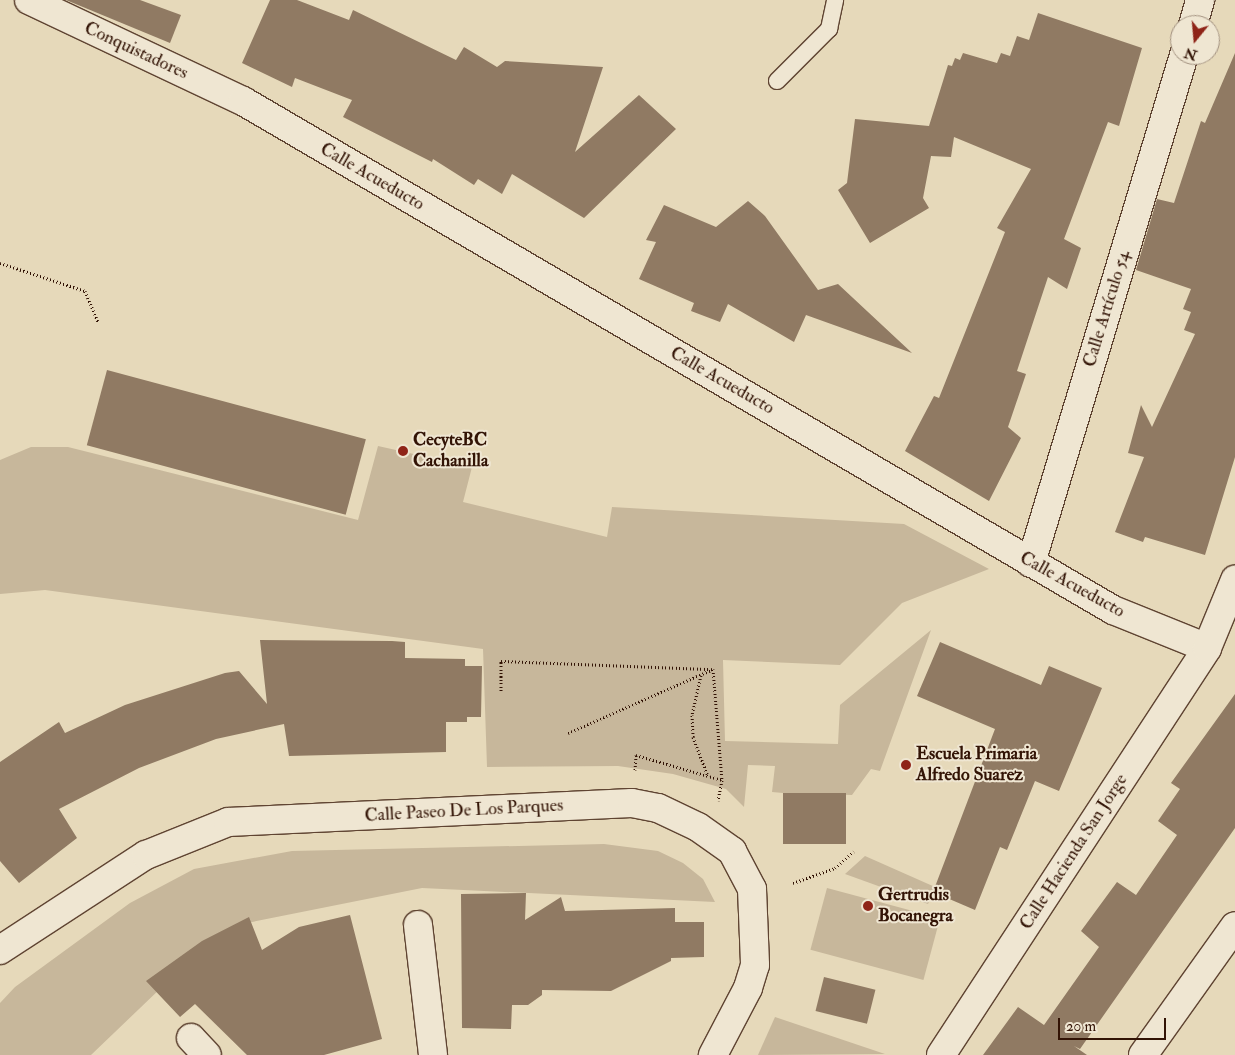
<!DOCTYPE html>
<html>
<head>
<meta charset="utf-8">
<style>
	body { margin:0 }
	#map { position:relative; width:1235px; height:1055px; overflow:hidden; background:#e6d9ba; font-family:"IM FELL Double Pica",serif }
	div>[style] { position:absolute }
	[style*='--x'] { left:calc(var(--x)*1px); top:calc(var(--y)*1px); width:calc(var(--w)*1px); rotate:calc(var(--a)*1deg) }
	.green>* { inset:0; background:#c7b79b; transform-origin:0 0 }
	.building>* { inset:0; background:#907a63; transform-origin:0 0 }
	.path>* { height:3px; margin-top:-1.5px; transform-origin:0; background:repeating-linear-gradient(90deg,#321305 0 1px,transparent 0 3.5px) }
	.roads { filter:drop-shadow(1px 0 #5f4432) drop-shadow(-1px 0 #5f4432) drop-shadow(0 1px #5f4432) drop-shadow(0 -1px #5f4432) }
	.lane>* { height:16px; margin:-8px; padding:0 8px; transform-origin:8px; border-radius:8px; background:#efe6d2 }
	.street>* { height:28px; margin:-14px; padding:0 14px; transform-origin:14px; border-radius:14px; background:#efe6d2 }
	.dots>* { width:14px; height:14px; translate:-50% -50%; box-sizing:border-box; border:2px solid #efe6d2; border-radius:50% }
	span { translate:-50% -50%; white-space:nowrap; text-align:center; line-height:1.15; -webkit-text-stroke:4px #efe6d2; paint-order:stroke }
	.street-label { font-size:18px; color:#321305 }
	.poi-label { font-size:18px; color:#321305; font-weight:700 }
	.left { translate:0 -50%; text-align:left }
	.north { position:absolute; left:1170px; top:15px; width:50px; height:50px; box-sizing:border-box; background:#efe6d2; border:1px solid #a39280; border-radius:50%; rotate:197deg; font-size:14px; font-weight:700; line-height:20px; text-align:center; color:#321305 }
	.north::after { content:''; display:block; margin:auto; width:18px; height:22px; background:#8f2418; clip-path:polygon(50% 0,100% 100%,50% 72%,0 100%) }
	.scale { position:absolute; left:1058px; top:1018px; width:108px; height:22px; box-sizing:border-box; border:2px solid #321305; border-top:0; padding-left:6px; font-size:15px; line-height:18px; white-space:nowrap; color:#321305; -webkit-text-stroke:4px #efe6d2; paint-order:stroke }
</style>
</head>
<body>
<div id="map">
	<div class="green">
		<div style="clip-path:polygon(378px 446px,472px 467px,463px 502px,607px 537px,612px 507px,904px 524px,989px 569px,902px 603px,840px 665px,723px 660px,725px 741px,838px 744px,840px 705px,931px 630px,880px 771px,871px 769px,852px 795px,783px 793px,772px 792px,775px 766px,748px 765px,744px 807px,726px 789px,673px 774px,618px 766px,487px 767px,483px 649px,45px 590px,0 594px,0 460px,31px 447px,68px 447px,358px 520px)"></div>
		<div style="clip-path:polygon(604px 844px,658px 851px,683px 863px,703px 879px,715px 902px,422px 888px,247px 923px,210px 941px,91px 1055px,0 1055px,0 1003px,15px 987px,130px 903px,194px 869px,292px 851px)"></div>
		<div style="clip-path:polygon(865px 856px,935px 887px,928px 904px,845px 874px)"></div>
		<div style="left:827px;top:888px;width:117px;height:64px;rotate:15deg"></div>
		<div style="clip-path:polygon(775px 1017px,885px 1054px,758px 1055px)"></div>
	</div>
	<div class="building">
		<div style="clip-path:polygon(66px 0,140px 0,181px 15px,170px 43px)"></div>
		<div style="clip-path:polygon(270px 0,297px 0,349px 20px,353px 10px,456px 60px,464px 47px,497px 67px,505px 61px,603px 67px,575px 152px,639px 95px,676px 129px,584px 218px,512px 174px,502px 194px,478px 179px,474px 185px,433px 159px,432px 162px,343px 117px,352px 100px,295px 78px,292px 87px,242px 63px)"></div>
		<div style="clip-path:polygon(1038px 13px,1142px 48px,1119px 126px,1108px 122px,1064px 239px,1081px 248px,1067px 289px,1048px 277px,1017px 371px,1026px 374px,1008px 427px,1021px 438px,989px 501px,905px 451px,934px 396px,939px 398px,1005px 232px,997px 228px,1031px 169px,954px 137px,951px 157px,931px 156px,923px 198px,929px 208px,870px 243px,838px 190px,847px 183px,855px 119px,929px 126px,948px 65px,952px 66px,955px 58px,960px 60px,963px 53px,997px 63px,1001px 53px,1010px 56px,1017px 36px,1029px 40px)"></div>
		<div style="clip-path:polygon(1235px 53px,1235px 457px,1205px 555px,1145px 537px,1143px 542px,1115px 532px,1144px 457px,1128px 453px,1141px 405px,1152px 427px,1195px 334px,1184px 330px,1191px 312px,1183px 309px,1191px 289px,1136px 270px,1157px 199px,1174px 203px,1201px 121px,1205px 123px)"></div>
		<div style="clip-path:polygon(748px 201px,765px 216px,818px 290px,838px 284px,912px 353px,806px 315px,794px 342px,728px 304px,720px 322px,691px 311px,694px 303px,639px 279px,656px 242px,646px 240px,664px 205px,716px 227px)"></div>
		<div style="left:107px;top:370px;width:268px;height:78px;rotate:15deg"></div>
		<div style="clip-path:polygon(260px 640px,392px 641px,405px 642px,405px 658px,465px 659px,465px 666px,482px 666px,481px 717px,467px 717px,467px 722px,446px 722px,446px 752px,289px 756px,284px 724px,216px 739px,139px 768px,59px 809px,77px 838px,19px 883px,0 861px,0 762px,59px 722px,65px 733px,125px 705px,225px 673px,239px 671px,267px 704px)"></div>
		<div style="clip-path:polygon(940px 642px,1041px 685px,1049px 666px,1102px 688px,1059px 791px,1035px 781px,1007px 850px,1000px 847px,975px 910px,933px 892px,995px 729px,917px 696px)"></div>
		<div style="clip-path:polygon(1235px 694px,1235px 828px,1080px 1049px,1074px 1046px,1087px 1055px,983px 1055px,1018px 1007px,1044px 1025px,1099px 947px,1081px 931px,1117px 882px,1136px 895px,1177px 835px,1158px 821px,1180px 789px,1171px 783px)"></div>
		<div style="left:783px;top:793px;width:63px;height:51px"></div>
		<div style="clip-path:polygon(526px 893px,525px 920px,561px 897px,565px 911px,675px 908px,675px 922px,704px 922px,704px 957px,671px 958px,671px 961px,611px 991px,542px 990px,542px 995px,528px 1005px,512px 1005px,511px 1029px,462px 1028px,461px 894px)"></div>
		<div style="clip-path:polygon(350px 915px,382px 1039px,324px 1055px,247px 1055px,195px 1004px,180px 1017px,146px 981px,202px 941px,249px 917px,262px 950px,299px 927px)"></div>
		<div style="left:824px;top:977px;width:53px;height:35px;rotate:14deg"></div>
	</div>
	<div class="path">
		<div style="--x:0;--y:263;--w:89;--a:18.2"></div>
		<div style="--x:85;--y:291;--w:34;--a:67"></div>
		<div style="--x:701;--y:675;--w:41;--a:102.7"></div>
		<div style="--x:692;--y:715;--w:22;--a:87"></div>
		<div style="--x:693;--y:737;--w:42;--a:69"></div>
		<div style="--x:501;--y:691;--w:30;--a:-90"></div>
		<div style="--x:501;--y:661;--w:212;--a:2.2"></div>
		<div style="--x:713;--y:669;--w:111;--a:85.4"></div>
		<div style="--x:722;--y:780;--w:21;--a:101"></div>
		<div style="--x:568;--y:733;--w:156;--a:-23.8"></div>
		<div style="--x:635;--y:770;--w:15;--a:-86"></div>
		<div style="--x:636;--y:755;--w:90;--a:16.2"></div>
		<div style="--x:793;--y:883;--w:45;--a:-19.7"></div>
		<div style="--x:835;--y:868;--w:25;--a:-42"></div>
	</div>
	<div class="roads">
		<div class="lane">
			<div style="--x:777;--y:81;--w:74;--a:-45"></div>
			<div style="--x:829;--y:29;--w:30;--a:-78"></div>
		</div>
		<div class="street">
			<div style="--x:29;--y:0;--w:237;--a:25.3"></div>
			<div style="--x:243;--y:101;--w:1008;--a:30.33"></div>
			<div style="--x:1113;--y:610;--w:101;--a:22"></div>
			<div style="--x:1193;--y:25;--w:26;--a:-74"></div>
			<div style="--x:1031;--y:563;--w:531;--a:-73.24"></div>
			<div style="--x:418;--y:925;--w:131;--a:83.4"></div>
			<div style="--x:0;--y:950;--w:174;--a:-33.1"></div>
			<div style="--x:146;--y:855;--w:88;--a:-21.9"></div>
			<div style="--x:228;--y:822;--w:404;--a:-2.7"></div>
			<div style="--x:632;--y:803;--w:26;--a:11"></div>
			<div style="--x:658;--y:808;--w:44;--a:25.4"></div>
			<div style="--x:698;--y:827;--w:42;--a:35.2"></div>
			<div style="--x:732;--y:851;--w:43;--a:62.2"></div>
			<div style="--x:752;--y:889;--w:76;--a:87.7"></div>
			<div style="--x:755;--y:965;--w:24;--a:107"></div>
			<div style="--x:748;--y:988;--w:76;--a:117.6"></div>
			<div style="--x:191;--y:1038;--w:23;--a:47"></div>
			<div style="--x:941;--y:1055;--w:486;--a:-56.8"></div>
			<div style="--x:1207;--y:648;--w:74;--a:-67.6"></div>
			<div style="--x:1143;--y:1055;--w:158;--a:-54.5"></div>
		</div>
	</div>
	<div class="dots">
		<div style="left:403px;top:451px;background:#8f2418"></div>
		<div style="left:906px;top:765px;background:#8f2418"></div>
		<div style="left:868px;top:906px;background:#8f2418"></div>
	</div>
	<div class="street-label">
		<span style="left:136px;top:51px;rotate:25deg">Conquistadores</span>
		<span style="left:372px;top:177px;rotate:30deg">Calle Acueducto</span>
		<span style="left:1107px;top:309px;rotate:-73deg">Calle Artículo 54</span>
		<span style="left:722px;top:381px;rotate:30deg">Calle Acueducto</span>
		<span style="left:1072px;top:585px;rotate:29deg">Calle Acueducto</span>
		<span style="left:464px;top:811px;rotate:-3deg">Calle Paseo De Los Parques</span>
		<span style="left:1074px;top:852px;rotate:-57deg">Calle Hacienda San Jorge</span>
	</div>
	<div class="poi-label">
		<span class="left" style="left:413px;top:451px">CecyteBC<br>Cachanilla</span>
		<span class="left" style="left:916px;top:765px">Escuela Primaria<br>Alfredo Suarez</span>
		<span class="left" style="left:878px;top:906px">Gertrudis<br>Bocanegra</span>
	</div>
	<div class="north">N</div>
	<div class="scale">20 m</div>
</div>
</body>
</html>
